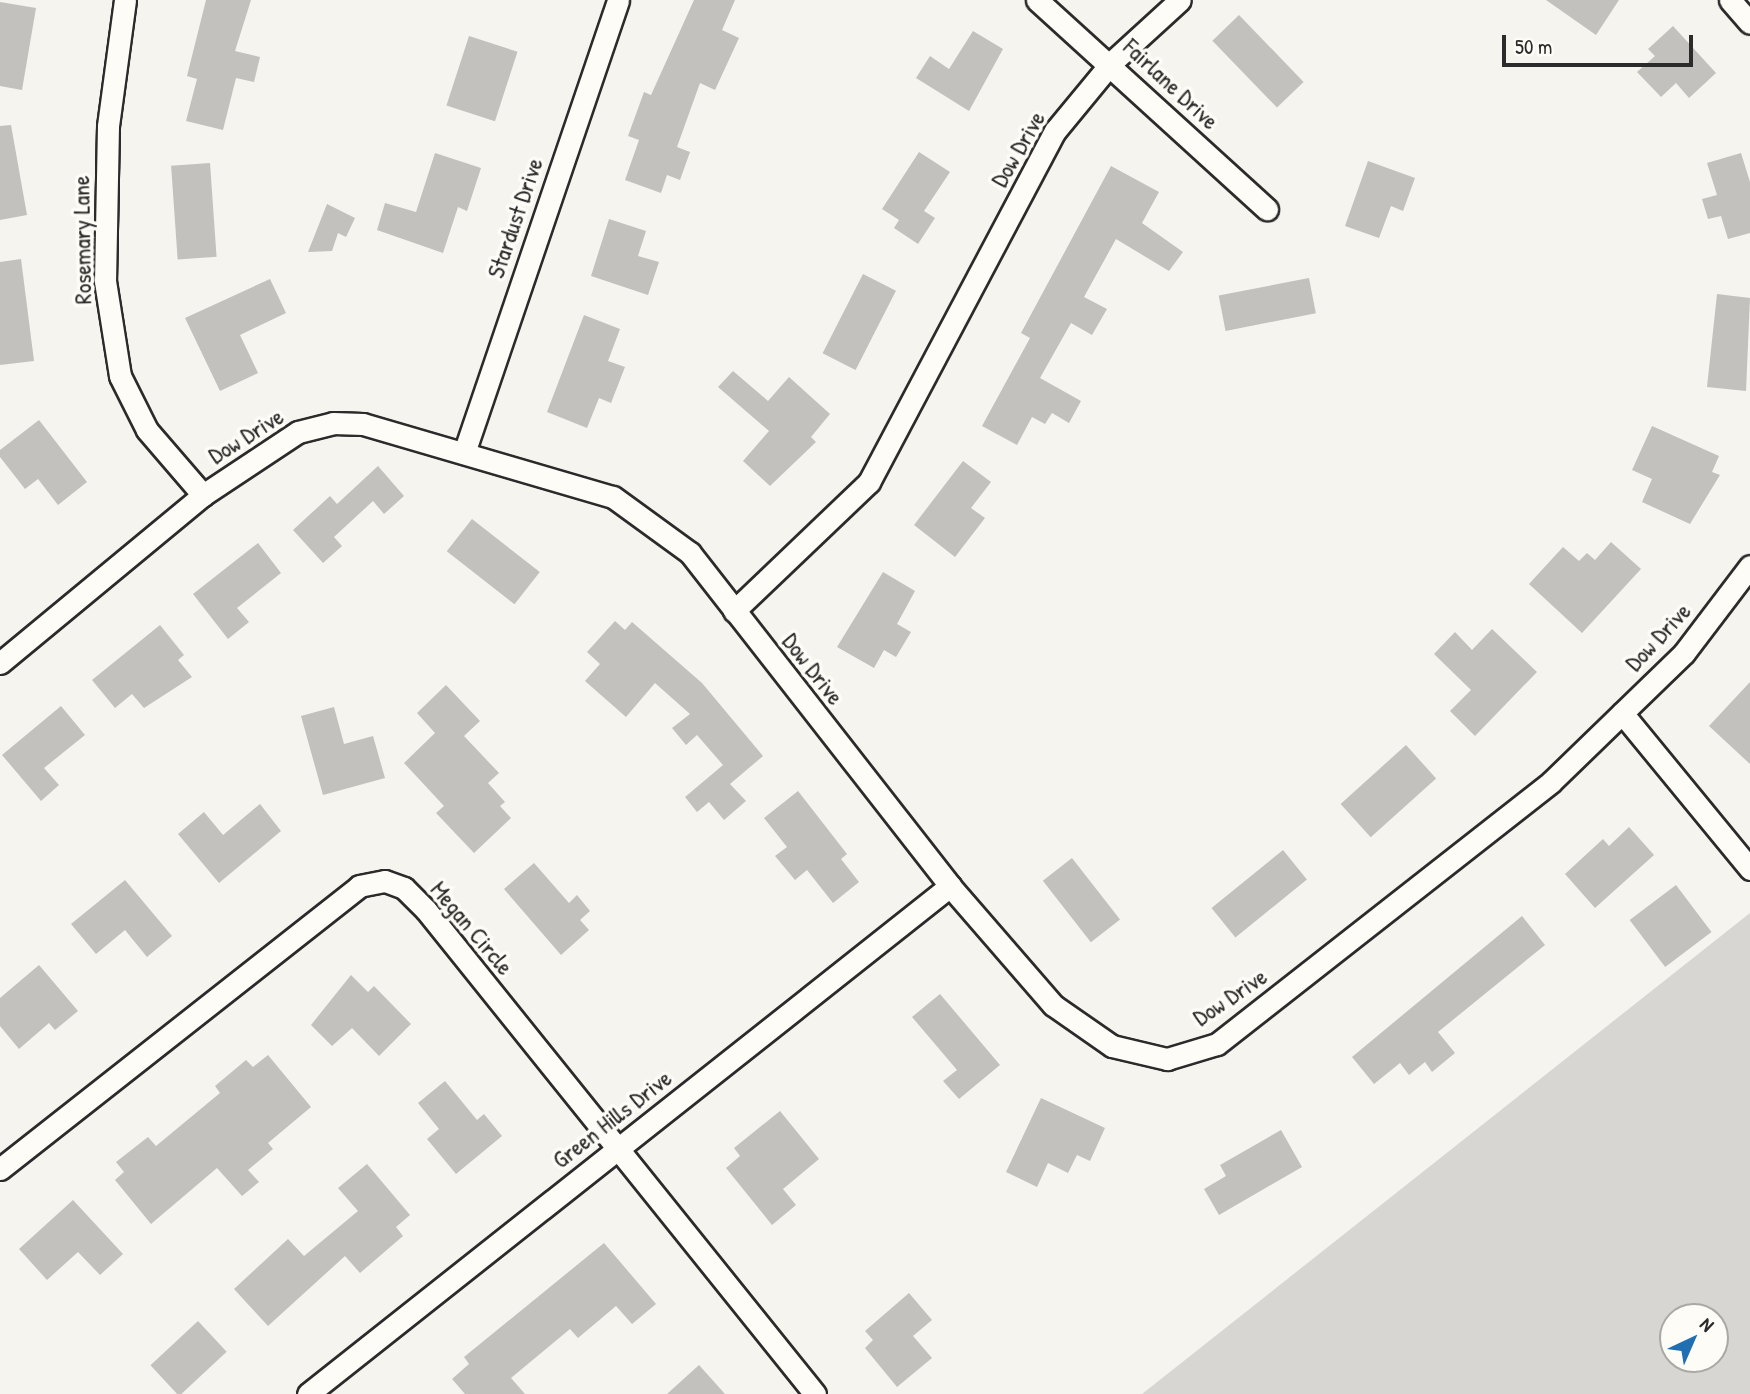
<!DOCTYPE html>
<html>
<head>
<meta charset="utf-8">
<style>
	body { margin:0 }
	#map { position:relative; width:1750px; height:1394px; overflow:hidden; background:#f5f4ef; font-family:"Patrick Hand",sans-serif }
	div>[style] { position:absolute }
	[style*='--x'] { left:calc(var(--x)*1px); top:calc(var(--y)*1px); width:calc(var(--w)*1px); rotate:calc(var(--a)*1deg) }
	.green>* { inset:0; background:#d7d6d2 }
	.building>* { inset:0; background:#c2c1be; transform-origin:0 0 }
	.roads { filter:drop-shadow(2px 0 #2b2b2b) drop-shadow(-2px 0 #2b2b2b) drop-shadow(0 2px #2b2b2b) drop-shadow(0 -2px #2b2b2b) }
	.street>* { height:21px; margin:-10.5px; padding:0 10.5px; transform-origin:10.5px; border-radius:10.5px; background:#fdfcf7 }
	span { translate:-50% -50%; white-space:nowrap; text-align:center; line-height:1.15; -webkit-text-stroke:7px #fdfcf7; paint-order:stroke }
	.street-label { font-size:24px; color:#2b2b2b }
	.north { position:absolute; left:1659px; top:1303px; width:70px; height:70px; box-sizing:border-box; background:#fdfcf7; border:2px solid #a9a8a5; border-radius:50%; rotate:44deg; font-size:19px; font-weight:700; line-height:28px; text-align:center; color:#2b2b2b }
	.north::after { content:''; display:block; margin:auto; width:24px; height:32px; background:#1f6fb2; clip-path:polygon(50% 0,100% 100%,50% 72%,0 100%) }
	.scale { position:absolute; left:1502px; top:35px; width:191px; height:32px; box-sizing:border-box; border:4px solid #2b2b2b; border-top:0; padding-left:9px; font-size:21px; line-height:24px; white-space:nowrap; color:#2b2b2b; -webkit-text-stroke:5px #fdfcf7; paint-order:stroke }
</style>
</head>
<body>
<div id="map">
	<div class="green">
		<div style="clip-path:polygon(evenodd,1750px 913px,1750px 1394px,1142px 1394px,1750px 913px,1673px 1317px,1715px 1317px,1715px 1359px,1673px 1359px,1673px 1317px)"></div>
	</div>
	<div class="building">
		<div style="clip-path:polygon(206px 0,251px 0,235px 51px,260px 57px,254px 82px,236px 78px,223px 130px,186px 121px,197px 79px,187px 76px)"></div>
		<div style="clip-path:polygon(694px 0,735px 0,722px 30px,739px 38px,715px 90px,700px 83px,677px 147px,690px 152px,680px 180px,667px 175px,661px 193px,625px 180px,639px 140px,628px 136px,644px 92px,651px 95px)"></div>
		<div style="clip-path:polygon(1546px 0,1619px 0,1596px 35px)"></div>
		<div style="clip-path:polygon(0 2px,36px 8px,22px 90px,0 86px)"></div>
		<div style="left:1239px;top:15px;width:93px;height:37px;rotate:46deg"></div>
		<div style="clip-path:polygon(1673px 26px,1716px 73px,1689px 98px,1676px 83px,1661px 97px,1637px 72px,1655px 56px,1648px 49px)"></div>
		<div style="clip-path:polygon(973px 31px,1003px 49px,969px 111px,916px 78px,930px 56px,949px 69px)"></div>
		<div style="left:469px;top:36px;width:51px;height:73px;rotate:18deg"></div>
		<div style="clip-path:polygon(11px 125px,27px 215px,0 220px,0 126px)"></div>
		<div style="clip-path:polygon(919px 152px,950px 172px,924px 211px,935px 218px,918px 244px,894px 228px,899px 220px,882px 209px)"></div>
		<div style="clip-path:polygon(435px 153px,481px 168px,467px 211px,458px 207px,443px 253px,377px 230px,385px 203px,416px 212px)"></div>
		<div style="clip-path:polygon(1741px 153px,1750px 182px,1750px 233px,1728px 239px,1721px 216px,1708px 219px,1702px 199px,1717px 195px,1707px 163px)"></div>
		<div style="clip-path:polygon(1368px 161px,1415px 178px,1403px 211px,1391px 206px,1379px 238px,1345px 226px)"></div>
		<div style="left:210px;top:163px;width:94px;height:39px;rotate:86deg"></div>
		<div style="clip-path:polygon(1111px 166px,1159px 192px,1142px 223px,1183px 252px,1169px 271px,1116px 239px,1084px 297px,1107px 309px,1092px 335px,1071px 323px,1040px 378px,1081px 401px,1069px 423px,1052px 413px,1045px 424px,1032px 417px,1017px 445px,982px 426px,1030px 338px,1021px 333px)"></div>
		<div style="clip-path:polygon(327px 204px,355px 218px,346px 237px,338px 233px,332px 251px,308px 252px)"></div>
		<div style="clip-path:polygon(609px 219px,646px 231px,638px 256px,659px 262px,648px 295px,591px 276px)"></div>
		<div style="clip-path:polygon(21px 259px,34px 361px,0 365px,0 262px)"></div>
		<div style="left:863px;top:274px;width:37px;height:89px;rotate:27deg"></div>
		<div style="left:1309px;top:278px;width:36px;height:92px;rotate:79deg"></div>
		<div style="clip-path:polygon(270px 279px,286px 313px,240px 335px,258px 373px,220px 391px,185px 318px)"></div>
		<div style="clip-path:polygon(1717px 294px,1750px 298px,1746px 391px,1707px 387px)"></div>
		<div style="clip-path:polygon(584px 315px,620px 329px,608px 361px,625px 367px,611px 403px,599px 398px,587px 428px,547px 412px)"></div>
		<div style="clip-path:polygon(733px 371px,768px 401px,789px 377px,830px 414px,811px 437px,816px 442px,770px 486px,743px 461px,769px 431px,718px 387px)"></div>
		<div style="clip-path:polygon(39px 420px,87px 482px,58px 505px,38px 479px,25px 489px,0 457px,0 450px)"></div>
		<div style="clip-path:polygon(1652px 426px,1719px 456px,1712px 472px,1720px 475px,1690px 524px,1642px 502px,1652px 479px,1632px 470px)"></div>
		<div style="clip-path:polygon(963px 461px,991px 482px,971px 508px,985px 518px,955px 557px,914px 525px)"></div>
		<div style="clip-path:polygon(378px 466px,404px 496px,384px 514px,373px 501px,334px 537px,342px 546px,323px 563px,293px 530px,330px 496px,337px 504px)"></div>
		<div style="left:472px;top:519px;width:86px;height:41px;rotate:38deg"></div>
		<div style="clip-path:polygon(1611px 542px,1641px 569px,1582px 633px,1529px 584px,1563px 547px,1579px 561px,1587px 553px,1595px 560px)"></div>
		<div style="clip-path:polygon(258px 543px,281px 573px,237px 608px,249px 622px,228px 639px,193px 594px)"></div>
		<div style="clip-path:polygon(883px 572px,915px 591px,897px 624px,911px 632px,896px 657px,884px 650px,874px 668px,837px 647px)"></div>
		<div style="clip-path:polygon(615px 621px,625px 630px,632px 622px,702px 683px,763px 756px,730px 784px,746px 801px,724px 820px,709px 802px,697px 812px,685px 797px,723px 765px,697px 735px,686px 745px,672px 728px,690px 714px,655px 683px,626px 717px,585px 681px,600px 664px,587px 652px)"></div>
		<div style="clip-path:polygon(160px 625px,184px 655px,178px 660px,192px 677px,144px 708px,132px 694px,115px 708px,92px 680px)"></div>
		<div style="clip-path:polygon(1492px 629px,1537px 672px,1475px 736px,1450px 711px,1471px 690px,1434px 654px,1455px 632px,1472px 650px)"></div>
		<div style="clip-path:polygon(1750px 682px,1750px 764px,1709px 726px)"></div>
		<div style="clip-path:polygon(446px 685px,480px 721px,464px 736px,499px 773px,488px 783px,505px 802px,500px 806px,511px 818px,474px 853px,436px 813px,444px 806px,404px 763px,435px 733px,417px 713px)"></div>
		<div style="clip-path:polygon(61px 706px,85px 735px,44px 768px,59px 785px,41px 801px,2px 755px)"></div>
		<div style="clip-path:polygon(334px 707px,344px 744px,373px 736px,385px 778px,323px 795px,301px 716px)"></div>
		<div style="left:1406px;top:745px;width:45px;height:88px;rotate:48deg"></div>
		<div style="clip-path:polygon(798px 791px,847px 854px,841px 859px,859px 882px,833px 903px,807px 870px,795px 880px,775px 856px,787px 847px,764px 818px)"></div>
		<div style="clip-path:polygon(260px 804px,281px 831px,219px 883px,178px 834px,204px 812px,223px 835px)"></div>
		<div style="clip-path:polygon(1629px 827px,1654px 855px,1595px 908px,1565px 874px,1603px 839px,1609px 846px)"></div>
		<div style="left:1283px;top:850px;width:38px;height:92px;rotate:51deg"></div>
		<div style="left:1072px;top:858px;width:78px;height:37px;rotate:52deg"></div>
		<div style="clip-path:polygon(534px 863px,569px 903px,577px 895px,590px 911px,580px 920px,589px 930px,561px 955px,504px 889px)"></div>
		<div style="clip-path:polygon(125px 880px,172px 936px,147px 957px,125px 930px,96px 954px,71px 924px)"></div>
		<div style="left:1676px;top:885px;width:59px;height:58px;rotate:53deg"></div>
		<div style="clip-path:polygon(1522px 916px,1545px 945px,1438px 1032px,1455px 1053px,1432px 1072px,1425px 1062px,1409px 1075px,1400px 1063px,1374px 1084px,1352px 1057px)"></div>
		<div style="clip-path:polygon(39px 965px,78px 1011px,55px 1030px,49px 1023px,19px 1049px,0 1026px,0 998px)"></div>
		<div style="clip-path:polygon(351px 975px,368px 992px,374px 986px,411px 1024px,379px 1056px,352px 1028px,332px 1046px,311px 1025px)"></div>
		<div style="clip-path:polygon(940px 994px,1000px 1065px,959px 1099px,943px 1081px,957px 1070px,912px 1017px)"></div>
		<div style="clip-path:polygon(268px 1055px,311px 1107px,268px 1143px,273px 1149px,248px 1170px,259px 1182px,242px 1196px,217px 1168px,151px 1224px,115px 1180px,124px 1172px,116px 1162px,148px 1137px,156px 1146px,220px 1093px,215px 1086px,246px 1060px,253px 1067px)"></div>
		<div style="clip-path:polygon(445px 1081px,477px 1120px,484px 1114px,502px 1136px,456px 1174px,427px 1139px,439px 1129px,418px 1103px)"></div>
		<div style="clip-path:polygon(1041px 1098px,1105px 1128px,1090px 1161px,1077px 1155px,1068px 1173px,1048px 1163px,1037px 1187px,1006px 1172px)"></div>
		<div style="clip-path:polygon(780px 1111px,819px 1159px,783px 1189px,796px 1205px,772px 1225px,726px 1168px,740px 1156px,734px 1148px)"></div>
		<div style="clip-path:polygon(1281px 1130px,1302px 1167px,1219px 1215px,1204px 1189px,1226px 1176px,1220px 1165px)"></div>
		<div style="clip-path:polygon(367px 1164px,410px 1215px,396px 1227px,403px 1236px,360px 1273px,345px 1256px,268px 1326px,234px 1289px,288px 1239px,304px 1256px,358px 1211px,338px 1188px)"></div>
		<div style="clip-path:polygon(73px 1200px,123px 1254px,100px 1275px,78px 1252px,47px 1280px,19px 1249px)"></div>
		<div style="clip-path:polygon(604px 1243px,656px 1304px,632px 1324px,616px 1306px,578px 1338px,570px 1329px,511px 1378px,525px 1394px,465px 1394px,452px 1379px,469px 1364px,464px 1357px)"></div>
		<div style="clip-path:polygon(909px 1293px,932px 1320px,913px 1336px,932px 1358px,897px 1387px,865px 1348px,873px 1340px,865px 1331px)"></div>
		<div style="left:198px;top:1321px;width:42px;height:65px;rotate:47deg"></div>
		<div style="clip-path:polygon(699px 1365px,725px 1394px,667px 1394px)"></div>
	</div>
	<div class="roads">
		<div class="street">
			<div style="--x:125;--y:0;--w:127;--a:97.7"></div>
			<div style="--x:108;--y:126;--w:155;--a:91.1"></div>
			<div style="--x:105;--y:281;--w:96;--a:81"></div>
			<div style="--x:120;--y:376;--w:60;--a:63.4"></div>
			<div style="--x:147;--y:430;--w:86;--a:49.3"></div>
			<div style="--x:1037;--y:0;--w:311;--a:42.3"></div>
			<div style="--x:1730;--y:0;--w:30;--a:49"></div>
			<div style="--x:464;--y:453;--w:478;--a:-71.2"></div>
			<div style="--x:734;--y:611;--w:187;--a:-43.7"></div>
			<div style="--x:869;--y:482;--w:397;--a:-62.1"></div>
			<div style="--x:1055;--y:131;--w:88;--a:-50.5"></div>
			<div style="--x:1111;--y:63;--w:93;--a:-42.4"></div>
			<div style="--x:0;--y:663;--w:264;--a:-39.6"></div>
			<div style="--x:203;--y:495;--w:114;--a:-33.6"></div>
			<div style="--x:298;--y:432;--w:36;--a:-14"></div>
			<div style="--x:333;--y:423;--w:30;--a:2"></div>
			<div style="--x:363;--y:424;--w:260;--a:16.3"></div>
			<div style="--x:613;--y:497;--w:95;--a:36"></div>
			<div style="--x:690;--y:553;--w:422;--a:52"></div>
			<div style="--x:950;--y:886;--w:157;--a:49.1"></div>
			<div style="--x:1053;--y:1005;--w:72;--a:34.8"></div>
			<div style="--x:1112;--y:1046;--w:57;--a:13.3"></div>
			<div style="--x:1167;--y:1059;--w:52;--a:-16.7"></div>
			<div style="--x:1217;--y:1044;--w:424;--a:-38.1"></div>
			<div style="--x:1551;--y:782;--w:185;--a:-44.1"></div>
			<div style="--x:1684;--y:653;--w:109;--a:-52.8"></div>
			<div style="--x:1622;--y:713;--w:202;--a:50.6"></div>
			<div style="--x:0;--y:1169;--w:457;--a:-38.2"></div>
			<div style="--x:359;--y:886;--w:26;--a:-11"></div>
			<div style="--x:385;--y:881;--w:20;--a:20"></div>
			<div style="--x:404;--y:888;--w:31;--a:45"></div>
			<div style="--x:426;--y:910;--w:621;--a:51.21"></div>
			<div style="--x:308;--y:1394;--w:819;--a:-38.35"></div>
		</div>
	</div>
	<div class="street-label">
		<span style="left:1171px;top:84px;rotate:43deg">Fairlane Drive</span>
		<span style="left:1018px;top:149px;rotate:-60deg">Dow Drive</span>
		<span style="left:515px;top:218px;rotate:-71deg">Stardust Drive</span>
		<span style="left:82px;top:240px;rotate:-91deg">Rosemary Lane</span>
		<span style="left:246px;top:436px;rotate:-32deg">Dow Drive</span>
		<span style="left:1658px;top:637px;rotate:-47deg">Dow Drive</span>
		<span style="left:813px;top:669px;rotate:52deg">Dow Drive</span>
		<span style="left:472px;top:928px;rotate:50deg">Megan Circle</span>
		<span style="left:1230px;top:997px;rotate:-34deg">Dow Drive</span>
		<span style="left:612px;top:1119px;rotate:-38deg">Green Hills Drive</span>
	</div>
	<div class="north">N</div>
	<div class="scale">50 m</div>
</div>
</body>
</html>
